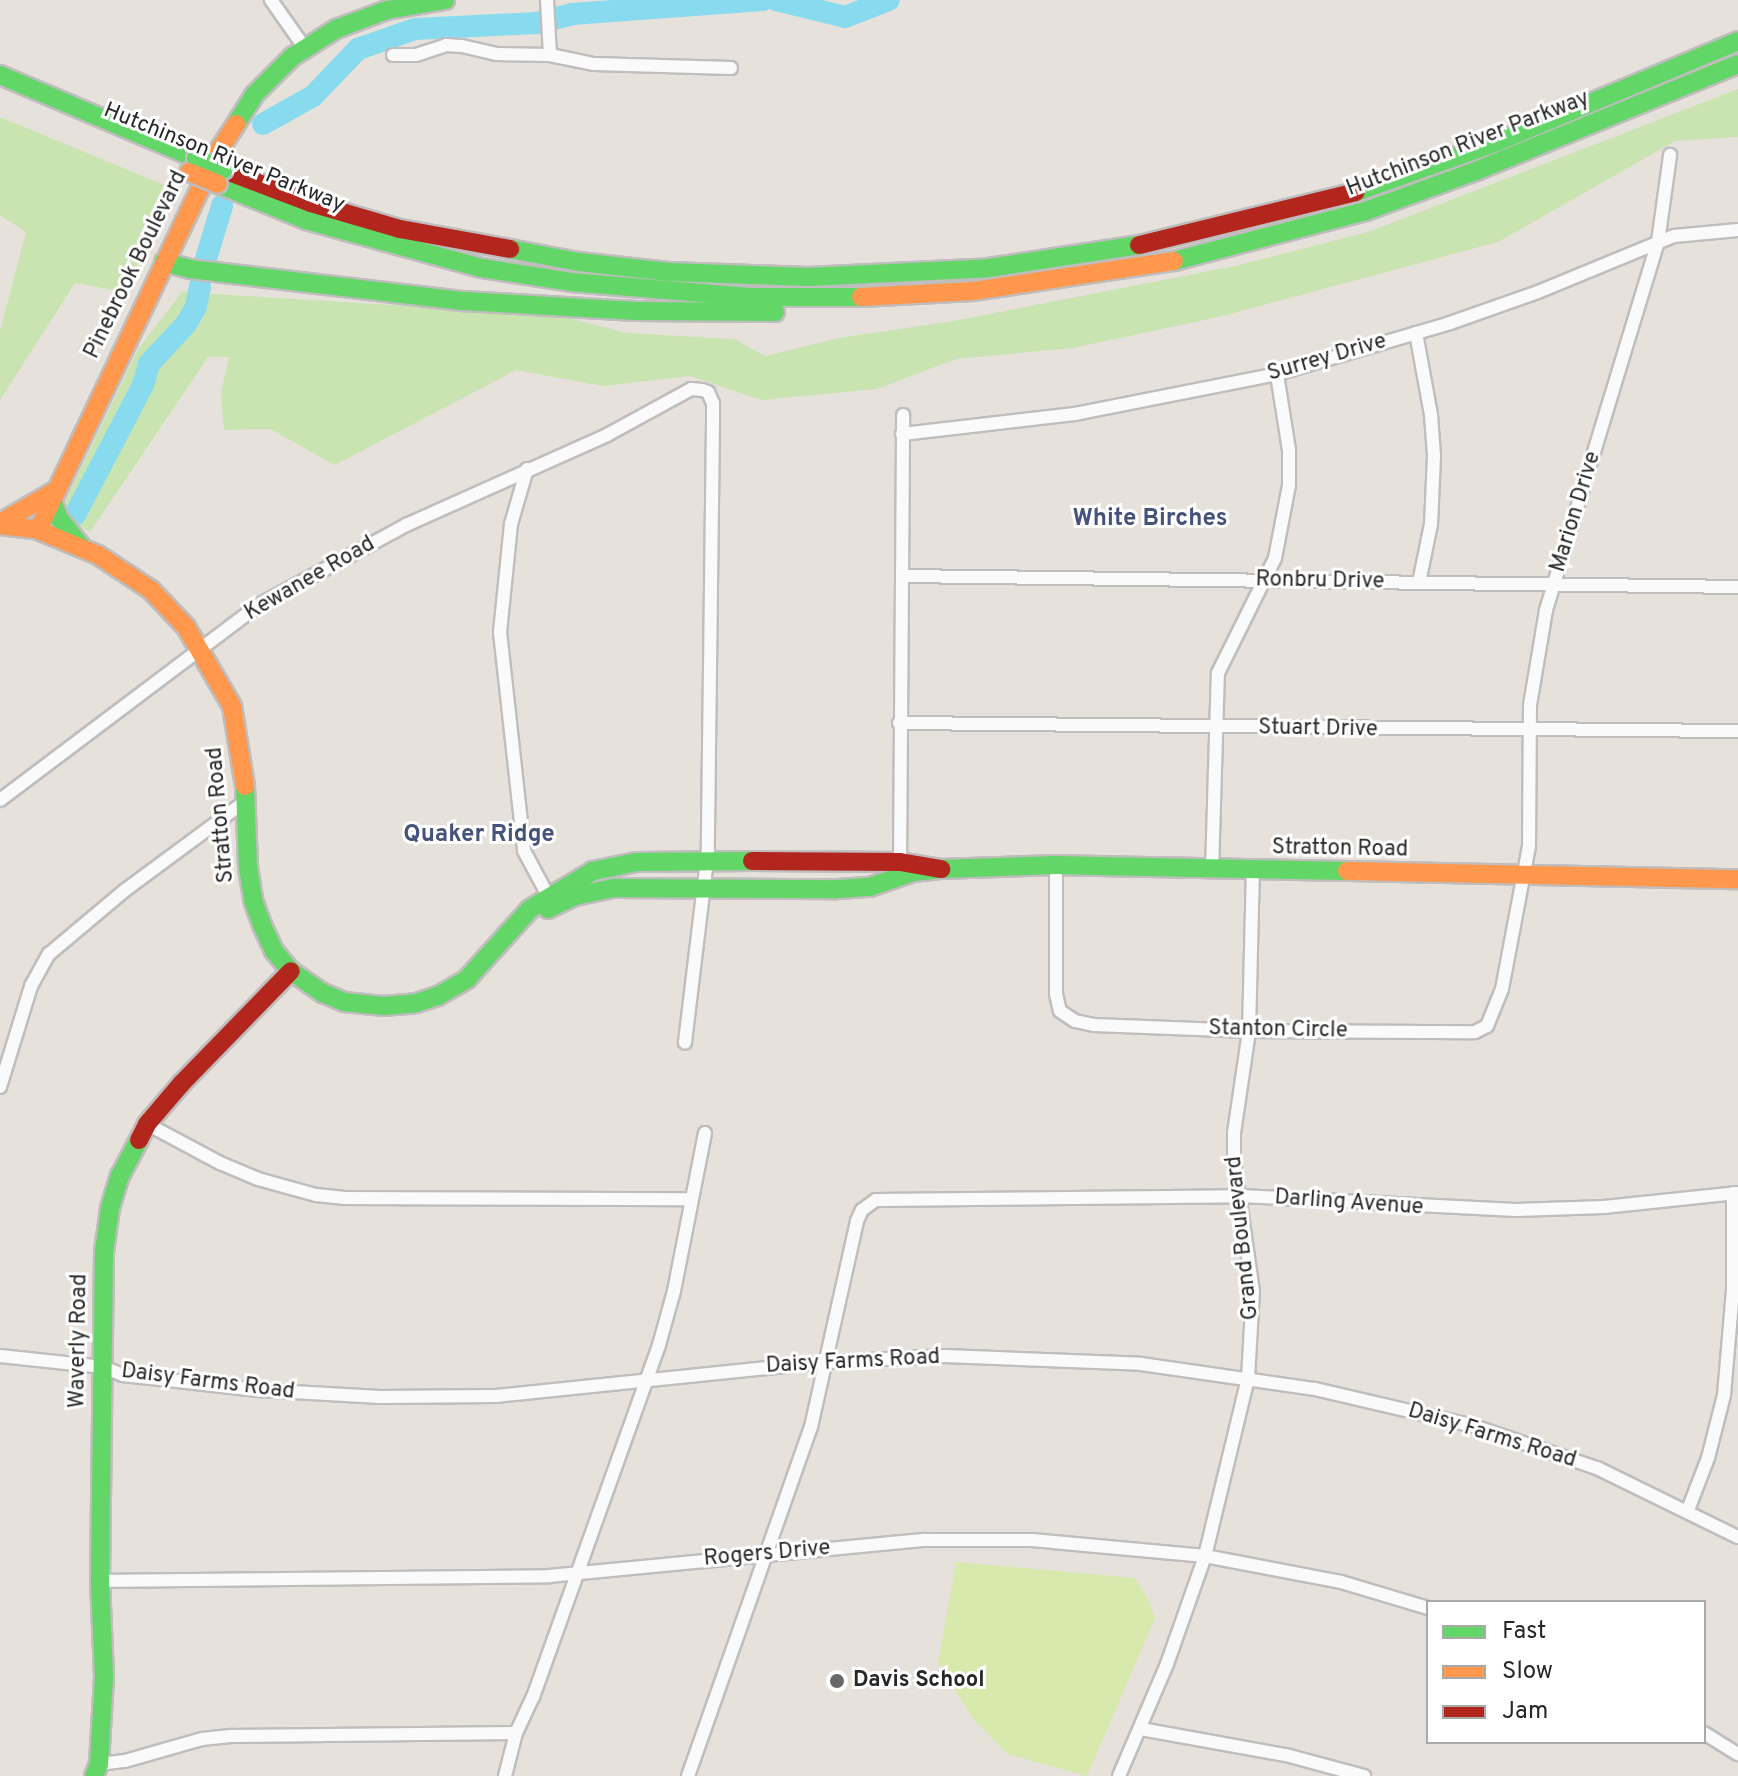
<!DOCTYPE html>
<html>
<head>
<meta charset="utf-8">
<style>
	body { margin:0 }
	#map { position:relative; width:1738px; height:1776px; overflow:hidden; background:#e6e1db; font-family:Overpass,sans-serif }
	div>[style] { position:absolute }
	[style*='--x'] { left:calc(var(--x)*1px); top:calc(var(--y)*1px); width:calc(var(--w)*1px); rotate:calc(var(--a)*1deg) }
	.green>* { inset:0; background:#c9e4b1 }
	.pitch>* { inset:0; background:#d7e9ad }
	.river>* { height:22px; margin:-11px; padding:0 11px; transform-origin:11px; border-radius:11px; background:#88dbee }
	.roads { filter:drop-shadow(2px 0 #bfbdbd) drop-shadow(-2px 0 #bfbdbd) drop-shadow(0 2px #bfbdbd) drop-shadow(0 -2px #bfbdbd) }
	.street>* { height:12px; margin:-6px; padding:0 6px; transform-origin:6px; border-radius:6px; background:#fbfafa }
	.fast>* { height:18px; margin:-9px; padding:0 9px; transform-origin:9px; border-radius:9px; background:#63d668 }
	.slow>* { height:18px; margin:-9px; padding:0 9px; transform-origin:9px; border-radius:9px; background:#ff974d }
	.jam>* { height:18px; margin:-9px; padding:0 9px; transform-origin:9px; border-radius:9px; background:#b3261e }
	.bridges { filter:drop-shadow(2px 0 #bfbdbb) drop-shadow(-2px 0 #bfbdbb) drop-shadow(0 2px #bfbdbb) drop-shadow(0 -2px #bfbdbb) }
	.fast-bridge>* { height:18px; margin:-9px; padding:0 9px; transform-origin:9px; border-radius:9px; background:#63d668 }
	.slow-bridge>* { height:18px; margin:-9px; padding:0 9px; transform-origin:9px; border-radius:9px; background:#ff974d }
	.dots>* { width:22px; height:22px; translate:-50% -50%; box-sizing:border-box; border:4px solid #fff; border-radius:50% }
	span { translate:-50% -50%; white-space:nowrap; text-align:center; line-height:1.15; -webkit-text-stroke:6px #fff; paint-order:stroke }
	.street-label { font-size:22px; color:#272727 }
	.poi-label { font-size:22px; color:#272727; font-weight:700 }
	.left { translate:0 -50%; text-align:left }
	.neighbourhood-label { font-size:24px; color:#455279; font-weight:700 }
	.legend { position:absolute; left:1426px; top:1600px; width:280px; height:144px; box-sizing:border-box; background:#fff; border:2px solid #a9a9a9; margin:0; padding:10px 14px; list-style:none; font-size:24px; color:#272727 }
	.legend li { display:flex; align-items:center; gap:16px; height:40px }
	.legend b { width:40px; border:2px solid #a9a9a9 }
</style>
</head>
<body>
<div id="map">
	<div class="green">
		<div style="clip-path:polygon(1738px 89px,1738px 137px,1675px 141px,1498px 242px,1223px 316px,1073px 348px,956px 359px,877px 389px,761px 400px,690px 376px,603px 386px,516px 370px,335px 465px,270px 429px,224px 430px,221px 393px,229px 357px,208px 357px,90px 532px,59px 514px,138px 349px,182px 292px,556px 315px,627px 333px,734px 339px,766px 356px,839px 338px,959px 320px,1235px 266px,1368px 232px)"></div>
		<div style="clip-path:polygon(0 117px,174px 189px,124px 292px,75px 283px,0 400px,0 331px,26px 232px,0 215px)"></div>
	</div>
	<div class="pitch">
		<div style="clip-path:polygon(956px 1562px,1135px 1578px,1149px 1601px,1155px 1618px,1087px 1776px,1007px 1754px,972px 1717px,938px 1663px)"></div>
	</div>
	<div class="river">
		<div style="--x:776;--y:0;--w:71;--a:13.8"></div>
		<div style="--x:845;--y:17;--w:47;--a:-21.1"></div>
		<div style="--x:263;--y:124;--w:57;--a:-29.2"></div>
		<div style="--x:313;--y:96;--w:65;--a:-46.2"></div>
		<div style="--x:358;--y:49;--w:60;--a:-19.3"></div>
		<div style="--x:415;--y:29;--w:122;--a:-2.8"></div>
		<div style="--x:537;--y:23;--w:36;--a:-14"></div>
		<div style="--x:572;--y:14;--w:191;--a:-4.2"></div>
		<div style="--x:205;--y:262;--w:59;--a:-73.1"></div>
		<div style="--x:75;--y:515;--w:147;--a:-62.4"></div>
		<div style="--x:143;--y:385;--w:22;--a:-74"></div>
		<div style="--x:149;--y:364;--w:54;--a:-47.2"></div>
		<div style="--x:186;--y:324;--w:20;--a:-60"></div>
		<div style="--x:196;--y:307;--w:21;--a:-79"></div>
	</div>
	<div class="roads">
		<div class="street">
			<div style="--x:271;--y:0;--w:57;--a:54.9"></div>
			<div style="--x:547;--y:0;--w:55;--a:86.9"></div>
			<div style="--x:393;--y:55;--w:23;--a:0"></div>
			<div style="--x:416;--y:55;--w:32;--a:-18"></div>
			<div style="--x:446;--y:45;--w:16;--a:4"></div>
			<div style="--x:462;--y:46;--w:35;--a:13"></div>
			<div style="--x:496;--y:54;--w:54;--a:1.1"></div>
			<div style="--x:550;--y:55;--w:45;--a:11.6"></div>
			<div style="--x:594;--y:64;--w:137;--a:1.7"></div>
			<div style="--x:1416;--y:333;--w:83;--a:79.6"></div>
			<div style="--x:1431;--y:415;--w:41;--a:85.8"></div>
			<div style="--x:1434;--y:456;--w:68;--a:92.5"></div>
			<div style="--x:1431;--y:524;--w:60;--a:101.5"></div>
			<div style="--x:902;--y:434;--w:174;--a:-6.6"></div>
			<div style="--x:1075;--y:414;--w:206;--a:-11.2"></div>
			<div style="--x:1277;--y:374;--w:180;--a:-16.4"></div>
			<div style="--x:1450;--y:323;--w:93;--a:-19.4"></div>
			<div style="--x:1538;--y:292;--w:147;--a:-22.4"></div>
			<div style="--x:1674;--y:236;--w:64;--a:-5.4"></div>
			<div style="--x:527;--y:469;--w:57;--a:106.2"></div>
			<div style="--x:511;--y:524;--w:109;--a:95.8"></div>
			<div style="--x:500;--y:632;--w:220;--a:83.7"></div>
			<div style="--x:524;--y:851;--w:59;--a:61.7"></div>
			<div style="--x:902;--y:576;--w:836;--a:0.75"></div>
			<div style="--x:899;--y:723;--w:839;--a:0.55"></div>
			<div style="--x:0;--y:800;--w:322;--a:-37"></div>
			<div style="--x:257;--y:606;--w:170;--a:-28.5"></div>
			<div style="--x:406;--y:525;--w:220;--a:-24.1"></div>
			<div style="--x:607;--y:435;--w:96;--a:-28.7"></div>
			<div style="--x:691;--y:389;--w:11;--a:5"></div>
			<div style="--x:702;--y:390;--w:6;--a:18"></div>
			<div style="--x:708;--y:392;--w:12;--a:66"></div>
			<div style="--x:713;--y:403;--w:19;--a:90"></div>
			<div style="--x:713;--y:422;--w:430;--a:90.7"></div>
			<div style="--x:708;--y:852;--w:192;--a:96.9"></div>
			<div style="--x:1056;--y:865;--w:129;--a:90"></div>
			<div style="--x:1056;--y:994;--w:17;--a:77"></div>
			<div style="--x:1060;--y:1011;--w:18;--a:34"></div>
			<div style="--x:1075;--y:1021;--w:19;--a:12"></div>
			<div style="--x:1094;--y:1025;--w:155;--a:2.2"></div>
			<div style="--x:1249;--y:1031;--w:226;--a:0.3"></div>
			<div style="--x:1475;--y:1032;--w:13;--a:-27"></div>
			<div style="--x:1487;--y:1026;--w:40;--a:-68"></div>
			<div style="--x:1502;--y:989;--w:146;--a:-79.3"></div>
			<div style="--x:1529;--y:846;--w:141;--a:-89.6"></div>
			<div style="--x:1530;--y:705;--w:96;--a:-80.4"></div>
			<div style="--x:1546;--y:610;--w:385;--a:-73.1"></div>
			<div style="--x:1658;--y:242;--w:88;--a:-82.1"></div>
			<div style="--x:900;--y:866;--w:451;--a:-89.6"></div>
			<div style="--x:1212;--y:871;--w:198;--a:-88.3"></div>
			<div style="--x:1218;--y:673;--w:128;--a:-63.6"></div>
			<div style="--x:1275;--y:558;--w:74;--a:-79.1"></div>
			<div style="--x:1289;--y:485;--w:35;--a:-90"></div>
			<div style="--x:1289;--y:450;--w:77;--a:-99"></div>
			<div style="--x:0;--y:1087;--w:106;--a:-72.9"></div>
			<div style="--x:31;--y:986;--w:37;--a:-61"></div>
			<div style="--x:49;--y:954;--w:98;--a:-40"></div>
			<div style="--x:124;--y:891;--w:153;--a:-36.5"></div>
			<div style="--x:147;--y:1124;--w:83;--a:28.1"></div>
			<div style="--x:220;--y:1163;--w:41;--a:22.8"></div>
			<div style="--x:258;--y:1179;--w:60;--a:15.4"></div>
			<div style="--x:316;--y:1195;--w:27;--a:6"></div>
			<div style="--x:343;--y:1198;--w:348;--a:0.2"></div>
			<div style="--x:0;--y:1356;--w:104;--a:6.1"></div>
			<div style="--x:103;--y:1367;--w:22;--a:22"></div>
			<div style="--x:123;--y:1375;--w:136;--a:6.3"></div>
			<div style="--x:258;--y:1390;--w:122;--a:3.3"></div>
			<div style="--x:380;--y:1397;--w:116;--a:-0.5"></div>
			<div style="--x:496;--y:1396;--w:333;--a:-5.9"></div>
			<div style="--x:827;--y:1362;--w:118;--a:-2.9"></div>
			<div style="--x:945;--y:1356;--w:196;--a:2.3"></div>
			<div style="--x:1141;--y:1364;--w:176;--a:8.2"></div>
			<div style="--x:1315;--y:1389;--w:163;--a:13.1"></div>
			<div style="--x:1474;--y:1426;--w:130;--a:18.9"></div>
			<div style="--x:1597;--y:1468;--w:157;--a:26.1"></div>
			<div style="--x:1688;--y:1510;--w:56;--a:-69"></div>
			<div style="--x:1708;--y:1458;--w:65;--a:-75.7"></div>
			<div style="--x:1724;--y:1395;--w:105;--a:-85.1"></div>
			<div style="--x:1733;--y:1290;--w:97;--a:-90"></div>
			<div style="--x:100;--y:1581;--w:449;--a:-0.6"></div>
			<div style="--x:549;--y:1576;--w:378;--a:-5.5"></div>
			<div style="--x:925;--y:1540;--w:107;--a:0"></div>
			<div style="--x:1032;--y:1540;--w:174;--a:5.3"></div>
			<div style="--x:1205;--y:1556;--w:138;--a:10.8"></div>
			<div style="--x:1341;--y:1582;--w:91;--a:16.6"></div>
			<div style="--x:1141;--y:1729;--w:147;--a:10.2"></div>
			<div style="--x:1286;--y:1755;--w:81;--a:15.1"></div>
			<div style="--x:1704;--y:1733;--w:40;--a:32"></div>
			<div style="--x:99;--y:1764;--w:26;--a:-7"></div>
			<div style="--x:125;--y:1761;--w:80;--a:-15.9"></div>
			<div style="--x:202;--y:1739;--w:31;--a:-6"></div>
			<div style="--x:233;--y:1736;--w:283;--a:-0.6"></div>
			<div style="--x:505;--y:1776;--w:44;--a:-75.7"></div>
			<div style="--x:516;--y:1733;--w:40;--a:-65"></div>
			<div style="--x:533;--y:1697;--w:374;--a:-70.3"></div>
			<div style="--x:659;--y:1345;--w:56;--a:-74.5"></div>
			<div style="--x:674;--y:1291;--w:161;--a:-78.9"></div>
			<div style="--x:688;--y:1776;--w:370;--a:-70.6"></div>
			<div style="--x:811;--y:1427;--w:211;--a:-77.4"></div>
			<div style="--x:857;--y:1221;--w:12;--a:-66"></div>
			<div style="--x:862;--y:1210;--w:17;--a:-36"></div>
			<div style="--x:876;--y:1200;--w:365;--a:-0.6"></div>
			<div style="--x:1241;--y:1196;--w:275;--a:2.9"></div>
			<div style="--x:1516;--y:1210;--w:88;--a:-2"></div>
			<div style="--x:1604;--y:1207;--w:135;--a:-6"></div>
			<div style="--x:1119;--y:1776;--w:122;--a:-66.8"></div>
			<div style="--x:1167;--y:1664;--w:114;--a:-70.6"></div>
			<div style="--x:1205;--y:1556;--w:183;--a:-76.4"></div>
			<div style="--x:1248;--y:1378;--w:87;--a:-86.7"></div>
			<div style="--x:1253;--y:1291;--w:132;--a:-98.3"></div>
			<div style="--x:1234;--y:1160;--w:27;--a:-90"></div>
			<div style="--x:1234;--y:1133;--w:103;--a:-81.6"></div>
			<div style="--x:1249;--y:1031;--w:159;--a:-88.6"></div>
		</div>
		<div class="fast">
			<div style="--x:0;--y:75;--w:213;--a:23"></div>
			<div style="--x:236;--y:124;--w:34;--a:-58"></div>
			<div style="--x:254;--y:95;--w:54;--a:-45"></div>
			<div style="--x:292;--y:57;--w:52;--a:-32.5"></div>
			<div style="--x:336;--y:29;--w:54;--a:-20.4"></div>
			<div style="--x:387;--y:10;--w:59;--a:-9.8"></div>
			<div style="--x:218;--y:184;--w:95;--a:22.2"></div>
			<div style="--x:306;--y:220;--w:182;--a:15.3"></div>
			<div style="--x:482;--y:268;--w:90;--a:8.9"></div>
			<div style="--x:571;--y:282;--w:179;--a:4.8"></div>
			<div style="--x:749;--y:297;--w:112;--a:0"></div>
			<div style="--x:1356;--y:192;--w:150;--a:-19.5"></div>
			<div style="--x:1497;--y:142;--w:261;--a:-22.7"></div>
			<div style="--x:510;--y:249;--w:70;--a:10.7"></div>
			<div style="--x:579;--y:262;--w:92;--a:6.3"></div>
			<div style="--x:670;--y:272;--w:138;--a:2.1"></div>
			<div style="--x:808;--y:277;--w:181;--a:-2.8"></div>
			<div style="--x:989;--y:268;--w:152;--a:-8.7"></div>
			<div style="--x:1174;--y:261;--w:198;--a:-14.6"></div>
			<div style="--x:1366;--y:211;--w:117;--a:-20"></div>
			<div style="--x:1476;--y:171;--w:283;--a:-22.2"></div>
			<div style="--x:164;--y:262;--w:27;--a:15"></div>
			<div style="--x:190;--y:269;--w:276;--a:6.7"></div>
			<div style="--x:464;--y:301;--w:172;--a:3.3"></div>
			<div style="--x:636;--y:311;--w:139;--a:0.4"></div>
			<div style="--x:52;--y:499;--w:19;--a:72"></div>
			<div style="--x:58;--y:517;--w:37;--a:52"></div>
			<div style="--x:245;--y:786;--w:81;--a:87.9"></div>
			<div style="--x:248;--y:867;--w:33;--a:81"></div>
			<div style="--x:253;--y:900;--w:27;--a:70"></div>
			<div style="--x:262;--y:925;--w:29;--a:65"></div>
			<div style="--x:274;--y:951;--w:26;--a:50"></div>
			<div style="--x:291;--y:971;--w:39;--a:35"></div>
			<div style="--x:323;--y:993;--w:23;--a:23"></div>
			<div style="--x:344;--y:1002;--w:40;--a:5.7"></div>
			<div style="--x:384;--y:1006;--w:32;--a:-5"></div>
			<div style="--x:416;--y:1003;--w:23;--a:-18"></div>
			<div style="--x:438;--y:996;--w:34;--a:-30"></div>
			<div style="--x:467;--y:979;--w:94;--a:-48"></div>
			<div style="--x:530;--y:909;--w:74;--a:-31.1"></div>
			<div style="--x:593;--y:871;--w:45;--a:-11.6"></div>
			<div style="--x:637;--y:862;--w:115;--a:-0.5"></div>
			<div style="--x:548;--y:909;--w:30;--a:-26"></div>
			<div style="--x:575;--y:896;--w:40;--a:-12"></div>
			<div style="--x:614;--y:888;--w:224;--a:0.3"></div>
			<div style="--x:838;--y:889;--w:32;--a:-4"></div>
			<div style="--x:870;--y:887;--w:46;--a:-19.2"></div>
			<div style="--x:913;--y:872;--w:28;--a:-6"></div>
			<div style="--x:941;--y:869;--w:115;--a:-2"></div>
			<div style="--x:1056;--y:865;--w:291;--a:1.2"></div>
			<div style="--x:94;--y:1776;--w:13;--a:-67"></div>
			<div style="--x:99;--y:1764;--w:88;--a:-86.7"></div>
			<div style="--x:104;--y:1676;--w:95;--a:-92.4"></div>
			<div style="--x:100;--y:1581;--w:329;--a:-89.3"></div>
			<div style="--x:104;--y:1252;--w:44;--a:-82.2"></div>
			<div style="--x:110;--y:1208;--w:34;--a:-73"></div>
			<div style="--x:120;--y:1176;--w:41;--a:-62.2"></div>
		</div>
		<div class="slow">
			<div style="--x:861;--y:297;--w:112;--a:-3.1"></div>
			<div style="--x:973;--y:291;--w:203;--a:-8.5"></div>
			<div style="--x:0;--y:523;--w:64;--a:-30.2"></div>
			<div style="--x:0;--y:525;--w:38;--a:7"></div>
			<div style="--x:38;--y:530;--w:65;--a:22.6"></div>
			<div style="--x:98;--y:555;--w:64;--a:33.4"></div>
			<div style="--x:151;--y:590;--w:51;--a:46.6"></div>
			<div style="--x:186;--y:627;--w:91;--a:59.8"></div>
			<div style="--x:232;--y:706;--w:81;--a:80.8"></div>
			<div style="--x:38;--y:530;--w:415;--a:-64.6"></div>
			<div style="--x:216;--y:155;--w:37;--a:-57"></div>
			<div style="--x:1347;--y:871;--w:391;--a:1.2"></div>
		</div>
		<div class="jam">
			<div style="--x:224;--y:170;--w:93;--a:20.8"></div>
			<div style="--x:311;--y:203;--w:93;--a:16.3"></div>
			<div style="--x:400;--y:229;--w:112;--a:10.3"></div>
			<div style="--x:1139;--y:245;--w:223;--a:-13.7"></div>
			<div style="--x:752;--y:861;--w:148;--a:0.4"></div>
			<div style="--x:900;--y:862;--w:42;--a:9.7"></div>
			<div style="--x:139;--y:1140;--w:18;--a:-63"></div>
			<div style="--x:147;--y:1124;--w:54;--a:-49.5"></div>
			<div style="--x:182;--y:1083;--w:156;--a:-45.8"></div>
		</div>
	</div>
	<div class="bridges">
		<div class="fast-bridge">
			<div style="--x:196;--y:158;--w:30;--a:23"></div>
		</div>
		<div class="slow-bridge">
			<div style="--x:189;--y:172;--w:31;--a:22"></div>
		</div>
	</div>
	<div class="dots">
		<div style="left:837px;top:1681px;background:#6a6866"></div>
	</div>
	<div class="street-label">
		<span style="left:1468px;top:144px;rotate:-21deg">Hutchinson River Parkway</span>
		<span style="left:224px;top:158px;rotate:22deg">Hutchinson River Parkway</span>
		<span style="left:136px;top:265px;rotate:-64deg">Pinebrook Boulevard</span>
		<span style="left:1327px;top:358px;rotate:-16deg">Surrey Drive</span>
		<span style="left:1576px;top:512px;rotate:-73deg">Marion Drive</span>
		<span style="left:310px;top:579px;rotate:-30deg">Kewanee Road</span>
		<span style="left:1320px;top:581px;rotate:1deg">Ronbru Drive</span>
		<span style="left:1318px;top:729px;rotate:1deg">Stuart Drive</span>
		<span style="left:221px;top:815px;rotate:-95deg">Stratton Road</span>
		<span style="left:1340px;top:849px;rotate:1deg">Stratton Road</span>
		<span style="left:1278px;top:1030px;rotate:1deg">Stanton Circle</span>
		<span style="left:1349px;top:1203px;rotate:4deg">Darling Avenue</span>
		<span style="left:1243px;top:1238px;rotate:-96deg">Grand Boulevard</span>
		<span style="left:79px;top:1341px;rotate:-89deg">Waverly Road</span>
		<span style="left:853px;top:1362px;rotate:-3deg">Daisy Farms Road</span>
		<span style="left:208px;top:1382px;rotate:7deg">Daisy Farms Road</span>
		<span style="left:1492px;top:1436px;rotate:17deg">Daisy Farms Road</span>
		<span style="left:767px;top:1554px;rotate:-5deg">Rogers Drive</span>
	</div>
	<div class="poi-label">
		<span class="left" style="left:853px;top:1681px">Davis School</span>
	</div>
	<div class="neighbourhood-label">
		<span style="left:1150px;top:520px">White Birches</span>
		<span style="left:479px;top:836px">Quaker Ridge</span>
	</div>
	<ul class="legend">
	<li><b style="height:10px;background:#63d668"></b>Fast</li>
	<li><b style="height:10px;background:#ff974d"></b>Slow</li>
	<li><b style="height:10px;background:#b3261e"></b>Jam</li>
	</ul>
</div>
</body>
</html>
